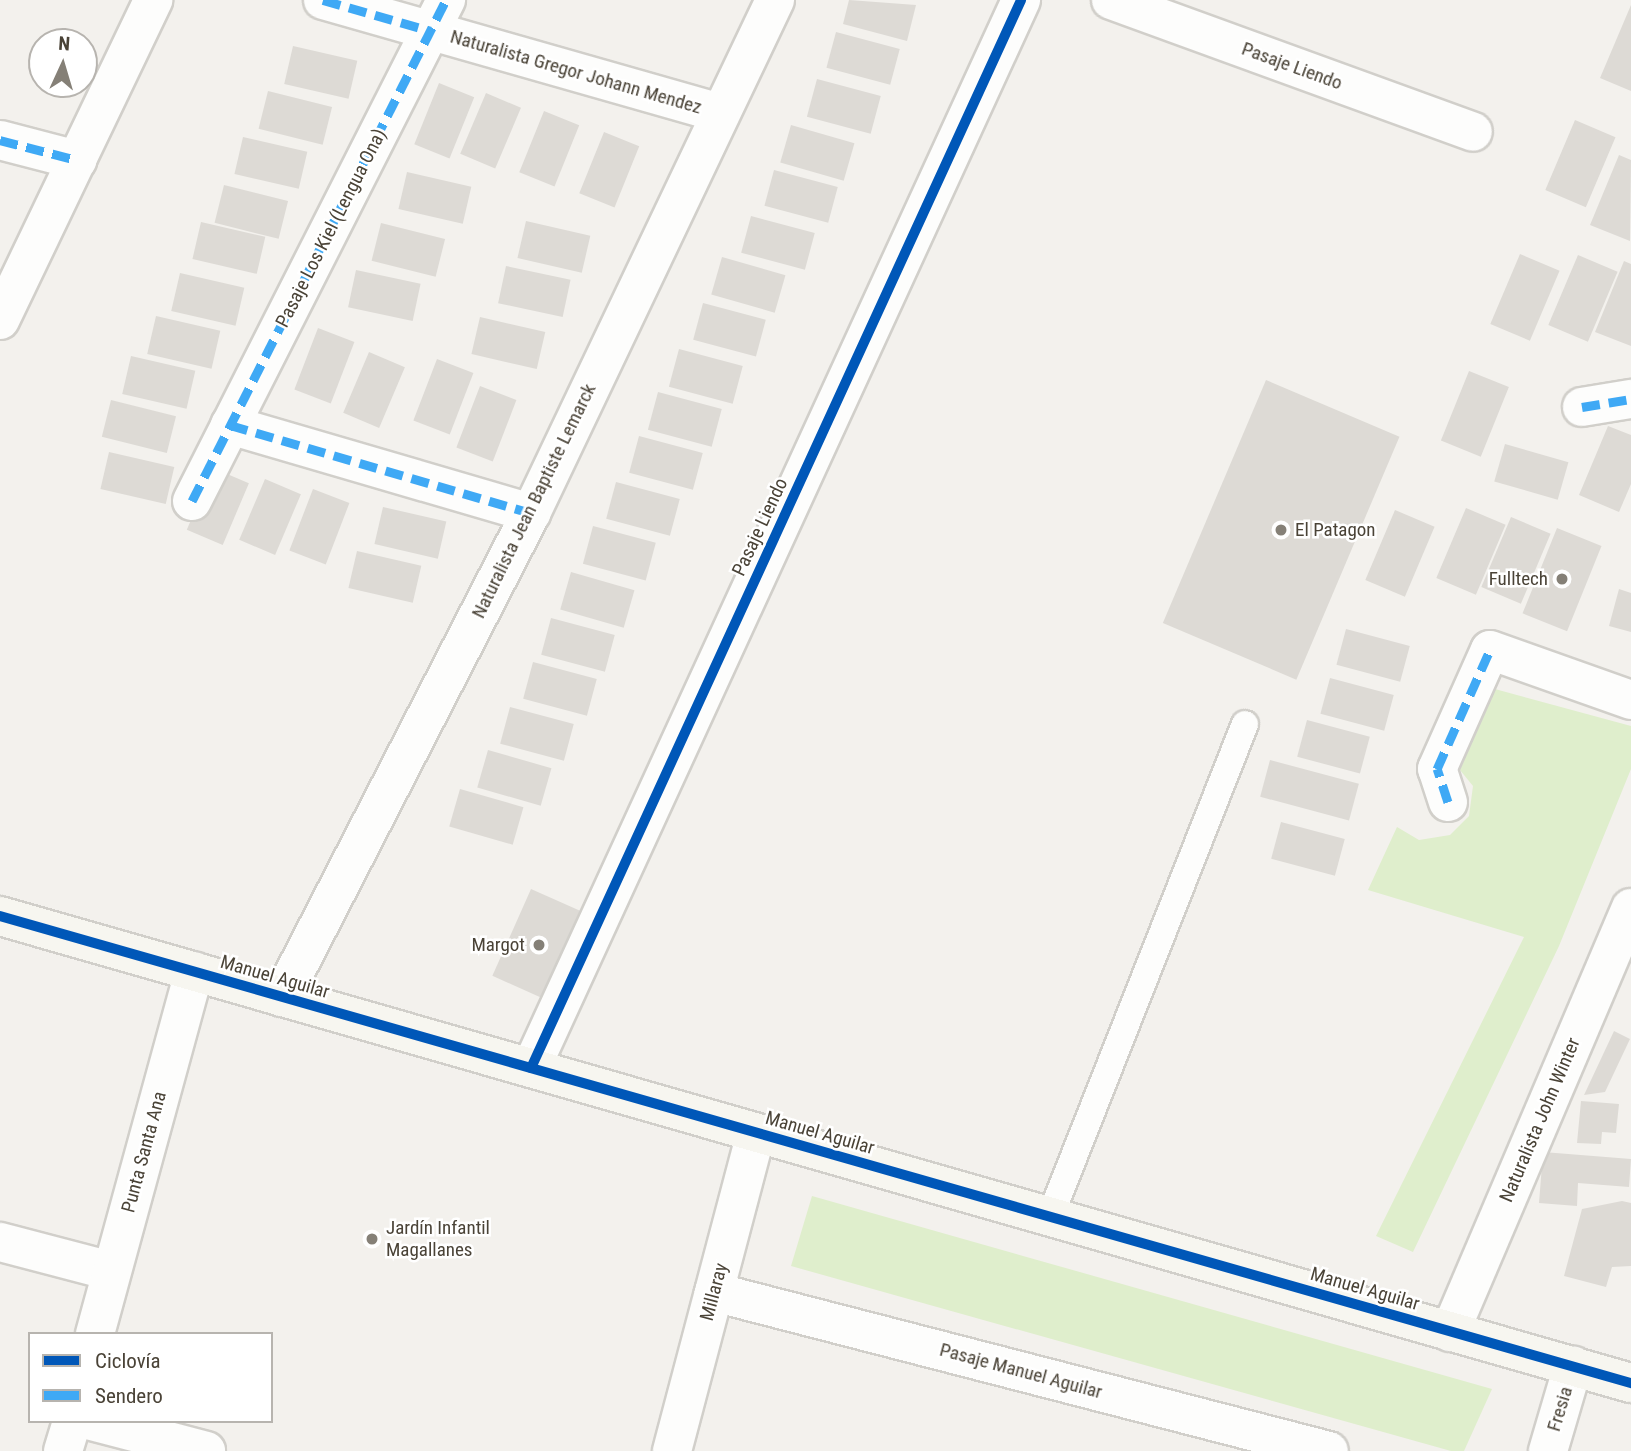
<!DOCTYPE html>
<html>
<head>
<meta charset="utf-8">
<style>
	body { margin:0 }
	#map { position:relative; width:1631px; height:1451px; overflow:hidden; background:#f3f1ed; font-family:"Roboto Condensed",sans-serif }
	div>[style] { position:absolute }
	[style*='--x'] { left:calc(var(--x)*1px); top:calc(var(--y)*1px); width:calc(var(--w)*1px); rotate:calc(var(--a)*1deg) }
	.green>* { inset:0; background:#dfeecc }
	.building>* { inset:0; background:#dddad5; transform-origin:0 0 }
	.roads { filter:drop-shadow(2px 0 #d1cfca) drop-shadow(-2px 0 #d1cfca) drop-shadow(0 2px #d1cfca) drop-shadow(0 -2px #d1cfca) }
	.lane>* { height:26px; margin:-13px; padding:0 13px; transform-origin:13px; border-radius:13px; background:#fdfdfc }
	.street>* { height:38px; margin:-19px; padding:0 19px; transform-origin:19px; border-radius:19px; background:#fdfdfc }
	.secondary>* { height:38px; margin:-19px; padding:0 19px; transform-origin:19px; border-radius:19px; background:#f7f6f0 }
	.quiet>* { height:9px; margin-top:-4.5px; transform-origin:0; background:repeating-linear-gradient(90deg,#3fa9f5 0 18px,transparent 0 27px) }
	.cycleway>* { height:10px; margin:-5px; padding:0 5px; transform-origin:5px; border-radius:5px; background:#0057b8 }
	.dots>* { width:19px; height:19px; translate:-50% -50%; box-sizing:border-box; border:4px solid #fff; border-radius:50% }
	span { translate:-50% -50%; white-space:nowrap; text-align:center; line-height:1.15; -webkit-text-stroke:5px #fff; paint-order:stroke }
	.street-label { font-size:19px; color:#4a4337 }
	.poi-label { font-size:19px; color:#4a4337 }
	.left { translate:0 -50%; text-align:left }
	.right { translate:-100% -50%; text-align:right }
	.legend { position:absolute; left:28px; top:1332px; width:245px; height:91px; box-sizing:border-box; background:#fff; border:2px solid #b7b4af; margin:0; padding:9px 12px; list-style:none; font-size:21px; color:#4a4337 }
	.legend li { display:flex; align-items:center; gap:14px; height:35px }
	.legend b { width:35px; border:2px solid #b7b4af }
	.north { position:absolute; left:28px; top:28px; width:70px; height:70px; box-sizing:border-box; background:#fff; border:2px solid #b7b4af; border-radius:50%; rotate:4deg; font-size:19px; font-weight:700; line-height:28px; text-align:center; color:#4a4337 }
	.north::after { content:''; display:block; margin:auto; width:24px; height:32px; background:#858077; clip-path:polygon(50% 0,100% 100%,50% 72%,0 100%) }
</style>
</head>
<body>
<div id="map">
	<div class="green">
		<div style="clip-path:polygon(1484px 686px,1631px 726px,1631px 769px,1559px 946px,1413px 1252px,1376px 1236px,1524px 937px,1368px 890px,1397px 827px,1419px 840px,1450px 835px,1469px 816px,1473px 786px,1451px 759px)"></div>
		<div style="clip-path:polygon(812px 1196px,1492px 1389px,1464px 1451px,1451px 1451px,791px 1266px)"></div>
	</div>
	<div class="building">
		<div style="clip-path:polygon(849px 0,916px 5px,907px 41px,843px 24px)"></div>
		<div style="clip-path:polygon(1631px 5px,1631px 91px,1600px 78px)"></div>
		<div style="left:836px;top:32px;width:66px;height:37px;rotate:15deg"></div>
		<div style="left:293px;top:46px;width:66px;height:39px;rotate:13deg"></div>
		<div style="left:817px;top:79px;width:66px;height:39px;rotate:15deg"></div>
		<div style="left:439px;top:83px;width:38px;height:66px;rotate:22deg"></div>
		<div style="left:268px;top:91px;width:66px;height:39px;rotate:14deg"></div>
		<div style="left:486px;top:93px;width:38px;height:66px;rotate:23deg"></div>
		<div style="left:544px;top:111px;width:38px;height:66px;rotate:22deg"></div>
		<div style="left:1575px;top:120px;width:44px;height:76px;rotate:23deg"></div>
		<div style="left:791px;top:125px;width:66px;height:39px;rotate:16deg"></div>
		<div style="left:604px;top:132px;width:38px;height:66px;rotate:22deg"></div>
		<div style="left:243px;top:137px;width:66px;height:38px;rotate:13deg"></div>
		<div style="clip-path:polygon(1619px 155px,1631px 160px,1630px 241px,1590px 225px)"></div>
		<div style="left:774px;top:170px;width:66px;height:37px;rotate:15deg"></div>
		<div style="left:407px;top:172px;width:66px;height:38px;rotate:13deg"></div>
		<div style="left:224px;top:185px;width:66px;height:39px;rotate:14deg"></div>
		<div style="left:751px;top:216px;width:66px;height:38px;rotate:15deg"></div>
		<div style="left:526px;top:221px;width:66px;height:38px;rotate:13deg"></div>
		<div style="left:201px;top:222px;width:66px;height:38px;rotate:13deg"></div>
		<div style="left:381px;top:223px;width:66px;height:39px;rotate:14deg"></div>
		<div style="left:1520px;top:254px;width:43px;height:76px;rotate:23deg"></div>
		<div style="left:1578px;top:255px;width:43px;height:76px;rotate:23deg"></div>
		<div style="left:722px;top:257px;width:66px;height:39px;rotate:16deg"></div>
		<div style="clip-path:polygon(1624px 261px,1631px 264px,1631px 346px,1595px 332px)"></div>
		<div style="left:506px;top:266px;width:66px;height:38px;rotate:12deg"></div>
		<div style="left:356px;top:270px;width:66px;height:38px;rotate:12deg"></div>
		<div style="left:180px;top:273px;width:66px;height:39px;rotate:13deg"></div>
		<div style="left:703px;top:303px;width:65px;height:38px;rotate:15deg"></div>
		<div style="left:156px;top:316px;width:66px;height:39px;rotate:13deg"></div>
		<div style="left:480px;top:317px;width:67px;height:38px;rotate:13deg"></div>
		<div style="left:318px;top:328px;width:39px;height:66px;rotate:21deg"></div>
		<div style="left:679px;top:349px;width:66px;height:39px;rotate:15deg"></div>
		<div style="left:369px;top:352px;width:39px;height:66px;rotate:23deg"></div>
		<div style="left:131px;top:356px;width:66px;height:39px;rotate:13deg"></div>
		<div style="left:437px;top:359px;width:39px;height:66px;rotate:21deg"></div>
		<div style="left:1469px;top:371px;width:43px;height:75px;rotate:22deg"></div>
		<div style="left:1266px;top:380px;width:145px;height:264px;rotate:23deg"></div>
		<div style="left:480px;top:386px;width:39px;height:66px;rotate:21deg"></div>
		<div style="left:658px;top:392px;width:66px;height:39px;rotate:15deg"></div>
		<div style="left:111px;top:400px;width:67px;height:38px;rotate:14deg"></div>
		<div style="clip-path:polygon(1608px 426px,1631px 435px,1631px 484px,1619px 512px,1579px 495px)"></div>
		<div style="left:639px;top:436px;width:66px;height:38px;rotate:15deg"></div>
		<div style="left:1505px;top:444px;width:66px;height:39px;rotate:16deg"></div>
		<div style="left:109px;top:452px;width:67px;height:38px;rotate:13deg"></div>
		<div style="left:213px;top:468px;width:39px;height:67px;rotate:23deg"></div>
		<div style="left:265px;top:479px;width:39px;height:66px;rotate:23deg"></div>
		<div style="left:616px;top:482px;width:66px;height:38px;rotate:15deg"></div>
		<div style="left:313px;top:489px;width:39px;height:66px;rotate:21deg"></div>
		<div style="left:383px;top:507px;width:65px;height:38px;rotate:13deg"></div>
		<div style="left:1466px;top:508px;width:43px;height:76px;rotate:23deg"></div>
		<div style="left:1395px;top:510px;width:43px;height:76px;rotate:23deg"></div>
		<div style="left:1511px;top:517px;width:43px;height:76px;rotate:23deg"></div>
		<div style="left:593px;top:526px;width:65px;height:39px;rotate:15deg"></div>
		<div style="left:1557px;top:528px;width:48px;height:92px;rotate:22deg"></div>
		<div style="left:357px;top:551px;width:66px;height:38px;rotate:13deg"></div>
		<div style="left:571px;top:572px;width:66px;height:39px;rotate:16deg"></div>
		<div style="clip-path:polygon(1619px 589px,1631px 593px,1631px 632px,1609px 626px)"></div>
		<div style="left:551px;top:618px;width:66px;height:38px;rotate:15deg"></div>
		<div style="left:1346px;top:629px;width:66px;height:37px;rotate:15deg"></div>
		<div style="left:533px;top:662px;width:66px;height:38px;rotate:15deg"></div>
		<div style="left:1330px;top:678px;width:66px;height:37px;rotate:15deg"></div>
		<div style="left:510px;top:707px;width:66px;height:38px;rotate:15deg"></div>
		<div style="left:1307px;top:720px;width:65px;height:38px;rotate:15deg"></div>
		<div style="left:488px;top:750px;width:66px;height:39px;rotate:16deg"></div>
		<div style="left:1270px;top:760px;width:92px;height:38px;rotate:15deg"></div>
		<div style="left:460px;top:789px;width:66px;height:39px;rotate:16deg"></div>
		<div style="left:1281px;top:822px;width:66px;height:38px;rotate:15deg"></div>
		<div style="left:531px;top:889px;width:58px;height:95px;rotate:24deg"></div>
		<div style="clip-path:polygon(1614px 1031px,1630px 1039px,1605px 1092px,1584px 1095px)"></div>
		<div style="clip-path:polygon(1581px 1101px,1619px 1104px,1616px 1133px,1602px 1132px,1601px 1144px,1577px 1143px)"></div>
		<div style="clip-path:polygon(1543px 1152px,1631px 1159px,1629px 1187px,1578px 1183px,1577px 1206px,1539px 1203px)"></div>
		<div style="clip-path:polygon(1622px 1201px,1631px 1203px,1631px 1266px,1612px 1267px,1606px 1287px,1564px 1276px,1582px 1209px)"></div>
	</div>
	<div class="roads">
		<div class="lane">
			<div style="--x:1050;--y:1217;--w:530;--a:-68.42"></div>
		</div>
		<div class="street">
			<div style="--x:323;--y:0;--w:413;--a:15.9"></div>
			<div style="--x:1111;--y:0;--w:385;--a:20"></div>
			<div style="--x:0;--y:140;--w:80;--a:14.6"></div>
			<div style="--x:0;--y:320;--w:355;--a:-64.4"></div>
			<div style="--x:1582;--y:407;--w:50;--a:-9.3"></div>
			<div style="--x:230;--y:425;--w:314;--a:16.3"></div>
			<div style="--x:192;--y:501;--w:562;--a:-63.12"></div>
			<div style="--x:1448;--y:802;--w:35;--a:-108"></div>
			<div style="--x:1437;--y:769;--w:130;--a:-66"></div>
			<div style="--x:1490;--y:650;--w:150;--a:19.5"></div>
			<div style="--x:282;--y:997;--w:544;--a:-62.78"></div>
			<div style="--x:531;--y:513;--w:568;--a:-64.56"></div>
			<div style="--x:531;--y:1068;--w:1175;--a:-65.35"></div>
			<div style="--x:0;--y:1242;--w:115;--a:14.6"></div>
			<div style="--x:714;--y:1292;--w:635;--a:14.5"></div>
			<div style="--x:1450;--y:1332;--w:461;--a:-66.9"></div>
			<div style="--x:95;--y:1334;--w:376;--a:-74.7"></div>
			<div style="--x:92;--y:1421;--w:118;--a:14.7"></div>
			<div style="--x:63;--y:1451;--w:31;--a:-73"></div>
			<div style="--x:672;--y:1451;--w:329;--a:-75.2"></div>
			<div style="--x:1548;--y:1451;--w:89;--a:-73.6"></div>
		</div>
		<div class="secondary">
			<div style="--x:0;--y:916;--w:1697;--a:15.98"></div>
		</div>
	</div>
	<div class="quiet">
		<div style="--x:323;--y:0;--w:112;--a:16"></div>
		<div style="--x:0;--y:140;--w:80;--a:14.6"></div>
		<div style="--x:1582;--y:407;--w:50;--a:-9.3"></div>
		<div style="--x:230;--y:425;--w:314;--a:16.3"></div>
		<div style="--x:192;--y:501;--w:562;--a:-63.12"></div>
		<div style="--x:1448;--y:802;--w:35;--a:-108"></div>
		<div style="--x:1437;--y:769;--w:130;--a:-66"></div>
	</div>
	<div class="cycleway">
		<div style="--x:0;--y:916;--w:1697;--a:15.98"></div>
		<div style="--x:531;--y:1068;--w:1175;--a:-65.35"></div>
	</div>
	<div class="dots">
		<div style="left:1281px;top:530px;background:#858077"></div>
		<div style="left:1562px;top:579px;background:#858077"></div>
		<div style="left:539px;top:945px;background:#858077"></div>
		<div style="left:372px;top:1239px;background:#858077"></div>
	</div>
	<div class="street-label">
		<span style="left:1292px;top:66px;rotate:20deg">Pasaje Liendo</span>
		<span style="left:576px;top:72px;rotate:16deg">Naturalista Gregor Johann Mendez</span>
		<span style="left:331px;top:228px;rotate:-63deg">Pasaje Los Kiel (Lengua Ona)</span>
		<span style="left:534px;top:501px;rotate:-64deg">Naturalista Jean Baptiste Lemarck</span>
		<span style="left:760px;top:527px;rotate:-65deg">Pasaje Liendo</span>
		<span style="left:275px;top:977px;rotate:16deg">Manuel Aguilar</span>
		<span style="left:1540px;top:1120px;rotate:-67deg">Naturalista John Winter</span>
		<span style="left:820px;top:1133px;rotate:16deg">Manuel Aguilar</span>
		<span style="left:144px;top:1152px;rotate:-75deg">Punta Santa Ana</span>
		<span style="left:1365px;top:1289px;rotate:16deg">Manuel Aguilar</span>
		<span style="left:714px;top:1292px;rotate:-75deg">Millaray</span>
		<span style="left:1021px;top:1371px;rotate:15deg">Pasaje Manuel Aguilar</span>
		<span style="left:1560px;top:1409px;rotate:-73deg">Fresia</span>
	</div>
	<div class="poi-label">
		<span class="left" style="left:1295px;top:530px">El Patagon</span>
		<span class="right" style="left:1548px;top:579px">Fulltech</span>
		<span class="right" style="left:525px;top:945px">Margot</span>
		<span class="left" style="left:386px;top:1239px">Jardín Infantil<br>Magallanes</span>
	</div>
	<ul class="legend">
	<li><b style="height:9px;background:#0057b8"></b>Ciclovía</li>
	<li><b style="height:9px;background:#3fa9f5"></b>Sendero</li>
	</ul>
	<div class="north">N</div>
</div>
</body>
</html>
